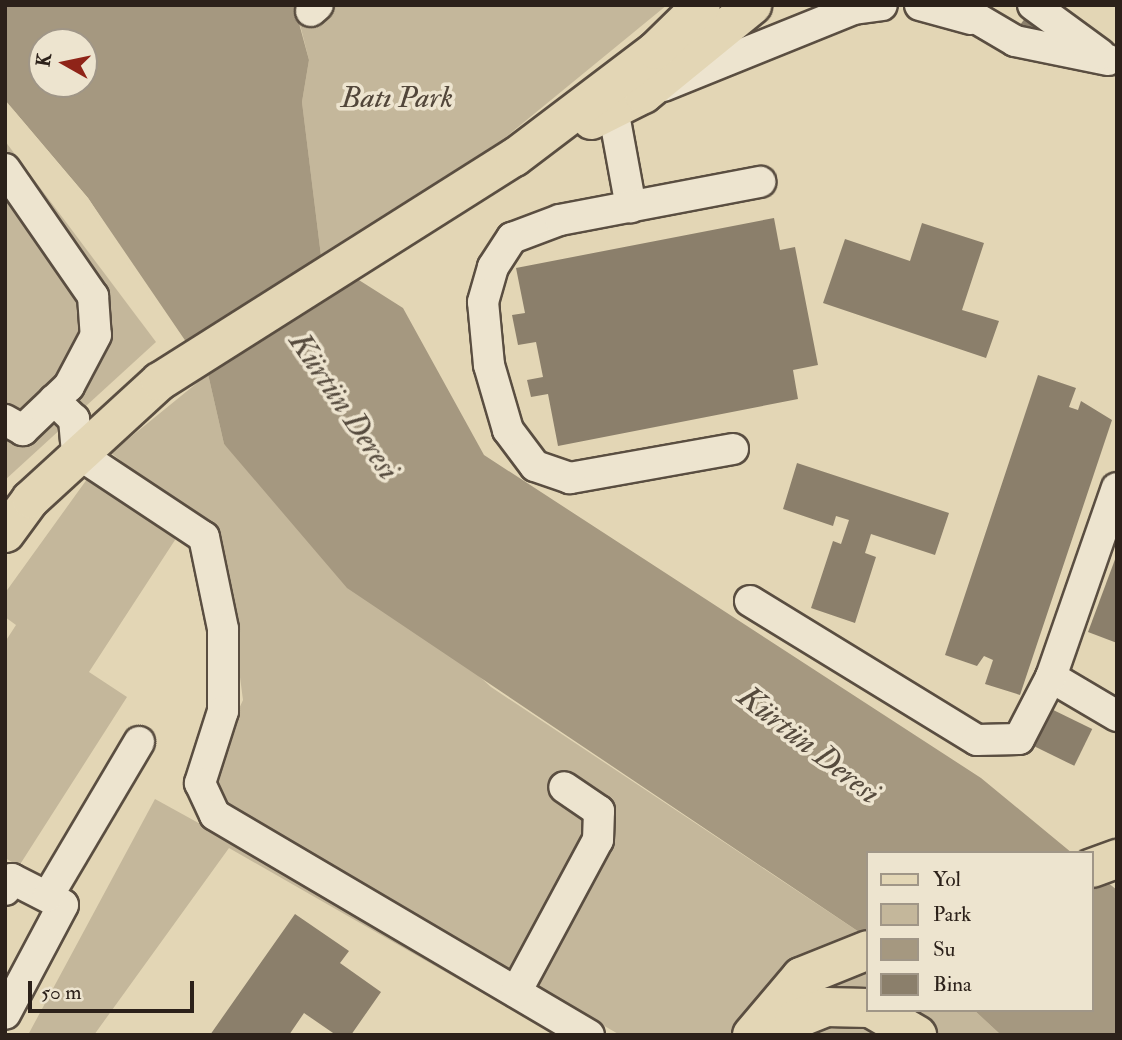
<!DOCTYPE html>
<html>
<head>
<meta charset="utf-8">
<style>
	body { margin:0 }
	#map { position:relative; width:1122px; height:1040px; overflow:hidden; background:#e3d6b5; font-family:"IM FELL Double Pica",serif }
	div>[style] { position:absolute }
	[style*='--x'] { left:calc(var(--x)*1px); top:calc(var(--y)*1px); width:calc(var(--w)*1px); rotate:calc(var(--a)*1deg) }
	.green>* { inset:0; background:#c4b79b }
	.water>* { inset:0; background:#a59880 }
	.pier>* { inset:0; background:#e3d6b5 }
	.building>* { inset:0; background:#8b7f6b; transform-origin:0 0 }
	.roads { filter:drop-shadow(2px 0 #5a4e41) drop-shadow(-2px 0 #5a4e41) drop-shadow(0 2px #5a4e41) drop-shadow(0 -2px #5a4e41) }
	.minor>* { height:30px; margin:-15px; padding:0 15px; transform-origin:15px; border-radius:15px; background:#ede4cf }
	.major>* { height:37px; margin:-18.5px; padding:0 18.5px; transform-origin:18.5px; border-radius:18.5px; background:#e3d6b5 }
	.highway>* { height:38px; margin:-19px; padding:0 19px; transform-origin:19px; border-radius:19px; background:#e3d6b5 }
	span { translate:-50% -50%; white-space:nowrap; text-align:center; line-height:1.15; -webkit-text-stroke:7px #ede4cf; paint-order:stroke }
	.park-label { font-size:30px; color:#52463a; font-style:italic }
	.water-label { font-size:32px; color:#564b3e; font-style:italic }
	.frame { position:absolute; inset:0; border:7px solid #2c211a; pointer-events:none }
	.legend { position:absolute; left:866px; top:851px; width:228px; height:161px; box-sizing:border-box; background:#ede4cf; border:2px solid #a09687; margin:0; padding:9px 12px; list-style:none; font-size:21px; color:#2c211a }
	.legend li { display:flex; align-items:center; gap:14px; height:35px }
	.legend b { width:35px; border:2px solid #a09687 }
	.north { position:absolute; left:28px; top:28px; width:70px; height:70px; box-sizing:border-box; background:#ede4cf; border:2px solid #a09687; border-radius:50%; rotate:279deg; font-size:19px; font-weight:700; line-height:28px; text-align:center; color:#2c211a }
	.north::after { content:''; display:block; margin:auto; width:24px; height:32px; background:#8f2418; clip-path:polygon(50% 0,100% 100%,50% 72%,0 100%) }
	.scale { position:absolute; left:28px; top:981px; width:166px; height:32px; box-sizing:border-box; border:4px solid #2c211a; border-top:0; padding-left:9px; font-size:21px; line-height:24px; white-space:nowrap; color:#2c211a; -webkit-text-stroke:5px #ede4cf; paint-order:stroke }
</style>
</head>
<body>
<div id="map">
	<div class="green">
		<div style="clip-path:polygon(667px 5px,495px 146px,321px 256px,302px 102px,309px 60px,295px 5px)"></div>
		<div style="clip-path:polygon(5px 141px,156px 342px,5px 480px)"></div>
		<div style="clip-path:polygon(208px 374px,224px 444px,491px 687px,868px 938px,868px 1010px,974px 1010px,1001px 1035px,620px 1035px,218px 802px,211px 770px,243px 700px,222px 540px,111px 453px)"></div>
		<div style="clip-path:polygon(90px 475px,172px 522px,175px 540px,89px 672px,127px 697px,19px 866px,5px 858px,5px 642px,16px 625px,5px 617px,5px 593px)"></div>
		<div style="clip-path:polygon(155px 799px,233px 842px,484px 981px,477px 990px,229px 848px,94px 1035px,28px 1035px)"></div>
	</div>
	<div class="water">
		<div style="clip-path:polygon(evenodd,5px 5px,294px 5px,309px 60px,302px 102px,321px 256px,403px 308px,484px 455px,981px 778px,1072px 853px,868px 853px,868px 938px,347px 588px,224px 444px,208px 374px,88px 198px,5px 100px,5px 5px,42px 42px,84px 42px,84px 84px,42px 84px,42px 42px)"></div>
		<div style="clip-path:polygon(1092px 870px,1117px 890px,1117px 1035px,1001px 1035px,974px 1010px,1092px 1010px)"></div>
	</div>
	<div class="pier">
		<div style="clip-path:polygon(5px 100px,88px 198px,173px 329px,85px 200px)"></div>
	</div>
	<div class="building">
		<div style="clip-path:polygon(1026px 17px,1044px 25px,1035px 39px,1020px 25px)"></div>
		<div style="clip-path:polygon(774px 218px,780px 250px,795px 247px,818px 365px,793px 370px,798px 399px,558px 446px,548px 394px,531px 397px,527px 380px,543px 377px,536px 342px,518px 345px,512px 315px,525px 313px,516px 268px)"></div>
		<div style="clip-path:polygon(922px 223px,984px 243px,962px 310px,999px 321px,986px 358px,823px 303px,845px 239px,910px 261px)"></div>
		<div style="clip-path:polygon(1038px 375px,1076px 388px,1069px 407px,1078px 410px,1081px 401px,1112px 420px,1020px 695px,985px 684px,993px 660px,984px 656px,977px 666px,945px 655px)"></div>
		<div style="clip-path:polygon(797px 463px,949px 513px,935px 555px,871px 534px,865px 553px,876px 557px,855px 623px,811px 608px,833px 541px,841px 544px,849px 520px,836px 516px,833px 526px,783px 509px)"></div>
		<div style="clip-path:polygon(1117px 554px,1117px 643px,1088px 632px)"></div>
		<div style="left:1041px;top:704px;width:57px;height:41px;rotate:26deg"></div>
		<div style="clip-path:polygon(295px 914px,349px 951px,340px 963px,381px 992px,351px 1035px,336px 1035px,304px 1013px,289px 1035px,210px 1035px)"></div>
	</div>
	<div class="roads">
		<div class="minor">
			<div style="--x:920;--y:5;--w:53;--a:15.4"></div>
			<div style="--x:954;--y:5;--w:71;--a:30.5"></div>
			<div style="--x:1015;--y:41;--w:95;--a:11.5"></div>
			<div style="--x:1033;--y:5;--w:83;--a:36.2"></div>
			<div style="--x:311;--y:11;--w:9;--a:-41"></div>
			<div style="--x:663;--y:86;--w:206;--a:-22"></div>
			<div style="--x:854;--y:9;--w:28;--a:-8"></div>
			<div style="--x:613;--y:109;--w:100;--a:79.6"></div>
			<div style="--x:5;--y:169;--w:155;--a:55.3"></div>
			<div style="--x:93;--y:296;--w:39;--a:86"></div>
			<div style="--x:96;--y:335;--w:58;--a:117.9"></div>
			<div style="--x:69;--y:386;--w:64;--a:136.3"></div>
			<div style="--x:23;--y:430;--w:21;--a:-151"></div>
			<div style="--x:54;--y:400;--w:28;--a:44"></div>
			<div style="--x:74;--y:419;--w:34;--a:85"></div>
			<div style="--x:77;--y:453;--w:152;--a:33.5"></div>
			<div style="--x:204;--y:537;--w:94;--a:78.3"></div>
			<div style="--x:223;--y:629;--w:82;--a:90"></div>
			<div style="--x:223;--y:711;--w:76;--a:107.7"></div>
			<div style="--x:200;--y:783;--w:35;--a:65"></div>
			<div style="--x:215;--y:815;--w:434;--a:30.5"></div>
			<div style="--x:733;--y:449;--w:166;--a:169.9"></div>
			<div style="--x:570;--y:478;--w:37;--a:-161"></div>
			<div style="--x:535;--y:466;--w:45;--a:-126.9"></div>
			<div style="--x:508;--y:430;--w:68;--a:-106.3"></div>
			<div style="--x:489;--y:365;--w:63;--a:-95.4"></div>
			<div style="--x:483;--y:302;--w:36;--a:-74"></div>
			<div style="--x:493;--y:267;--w:35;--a:-57"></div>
			<div style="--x:512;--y:238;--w:51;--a:-20.6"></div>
			<div style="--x:560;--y:220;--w:204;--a:-10.8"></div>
			<div style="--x:750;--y:601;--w:266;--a:31.5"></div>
			<div style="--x:977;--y:740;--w:42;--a:-1.4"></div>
			<div style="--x:1019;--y:739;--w:70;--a:-62.7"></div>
			<div style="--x:1051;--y:677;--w:77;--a:30.6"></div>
			<div style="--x:1051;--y:677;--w:200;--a:-70.8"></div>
			<div style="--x:5;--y:890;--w:13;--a:-58"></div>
			<div style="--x:12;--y:879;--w:57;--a:27"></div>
			<div style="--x:63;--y:905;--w:123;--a:118"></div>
			<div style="--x:48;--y:896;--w:179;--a:-59.4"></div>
			<div style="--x:516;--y:992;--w:173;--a:-61.7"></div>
			<div style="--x:598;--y:840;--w:29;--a:-88"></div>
			<div style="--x:599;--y:811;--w:42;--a:-145.6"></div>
		</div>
		<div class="major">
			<div style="--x:591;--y:120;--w:58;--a:-26.6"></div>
			<div style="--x:643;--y:94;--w:141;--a:-39.2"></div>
			<div style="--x:5;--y:533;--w:42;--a:-53.7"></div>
			<div style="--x:30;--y:499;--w:175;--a:-42.5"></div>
			<div style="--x:159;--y:381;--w:420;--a:-32.3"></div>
			<div style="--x:514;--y:157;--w:177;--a:-37.2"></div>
			<div style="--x:655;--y:50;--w:64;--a:-44.4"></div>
		</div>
		<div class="highway">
			<div style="--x:1092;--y:868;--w:27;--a:-20"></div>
			<div style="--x:874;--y:1010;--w:50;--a:30.2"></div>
			<div style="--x:752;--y:1035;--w:76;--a:-49.8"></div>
			<div style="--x:801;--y:977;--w:72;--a:-21.9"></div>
			<div style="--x:784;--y:1035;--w:18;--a:-56"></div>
			<div style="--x:794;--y:1020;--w:35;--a:-22"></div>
			<div style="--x:826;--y:1007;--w:42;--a:1.4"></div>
		</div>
	</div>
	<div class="park-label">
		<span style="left:397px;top:98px">Batı Park</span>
	</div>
	<div class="water-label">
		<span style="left:344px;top:406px;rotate:56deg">Kürtün Deresi</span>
		<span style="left:809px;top:745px;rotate:38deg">Kürtün Deresi</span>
	</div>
	<div class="frame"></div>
	<ul class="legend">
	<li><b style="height:9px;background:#e3d6b5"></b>Yol</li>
	<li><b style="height:19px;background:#c4b79b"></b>Park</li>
	<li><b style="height:19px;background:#a59880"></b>Su</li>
	<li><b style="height:19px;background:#8b7f6b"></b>Bina</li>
	</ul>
	<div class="north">K</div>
	<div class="scale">50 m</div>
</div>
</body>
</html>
